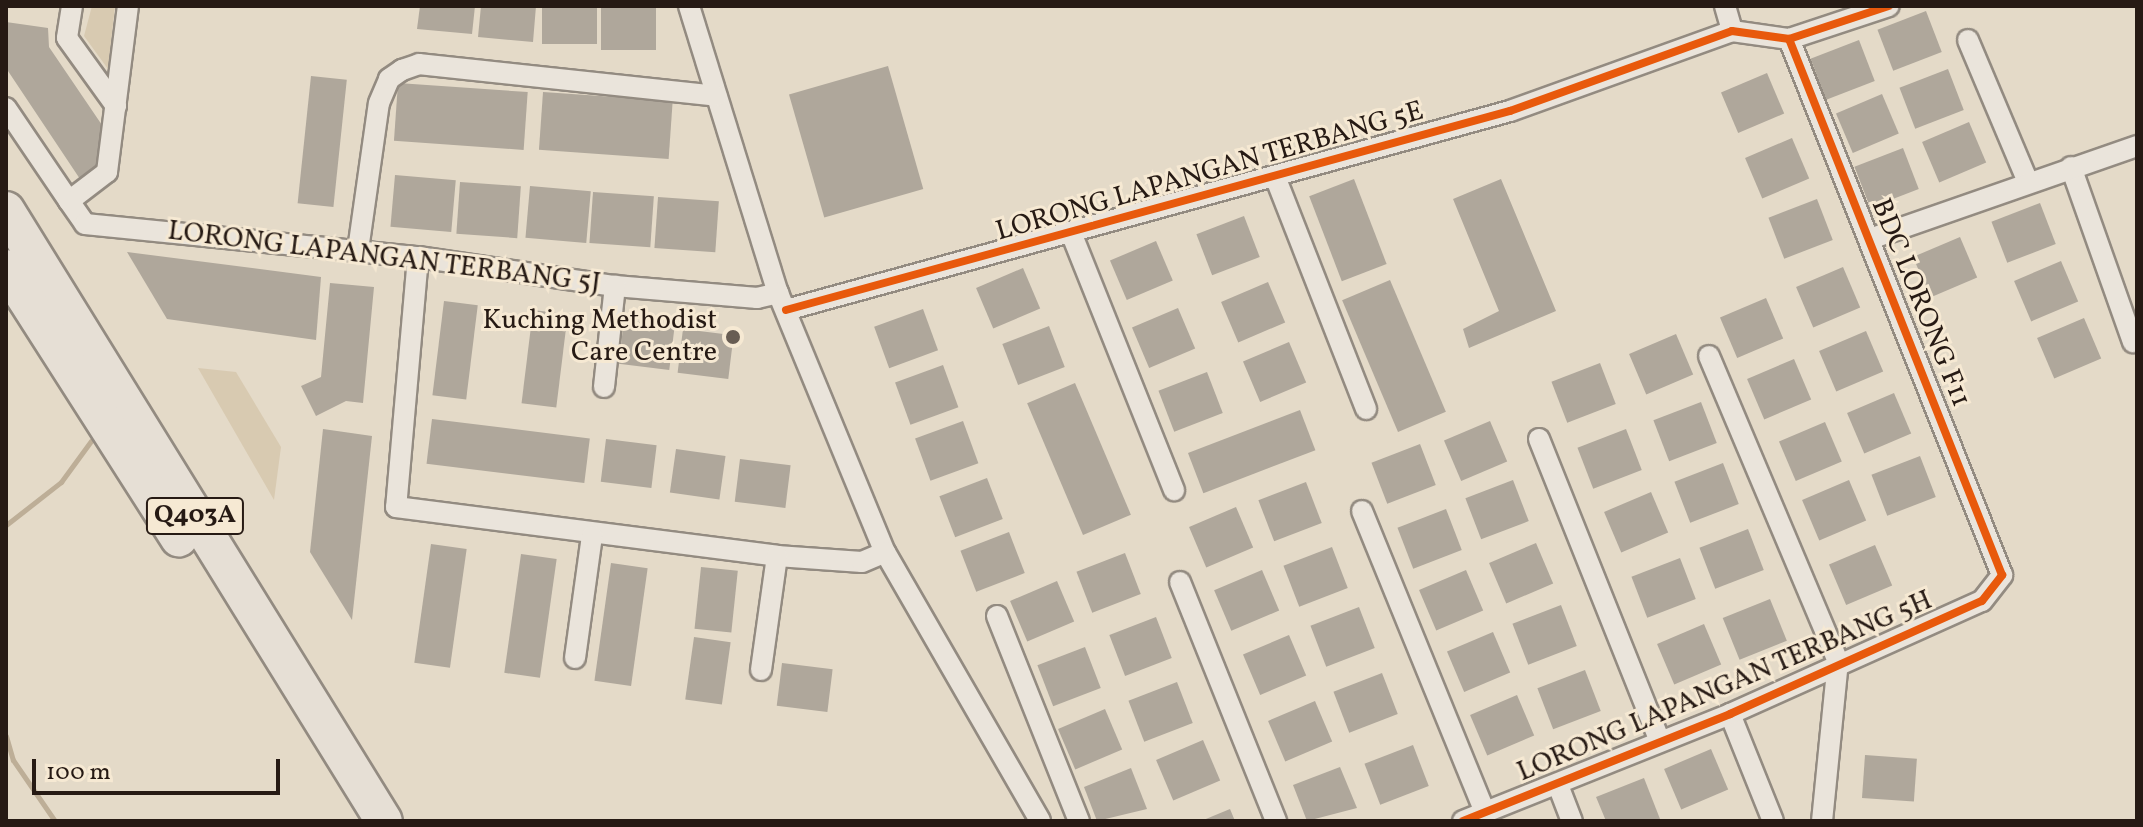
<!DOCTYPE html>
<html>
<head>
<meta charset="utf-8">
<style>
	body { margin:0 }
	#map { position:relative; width:2143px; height:827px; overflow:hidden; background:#e4dac8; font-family:Vollkorn,serif }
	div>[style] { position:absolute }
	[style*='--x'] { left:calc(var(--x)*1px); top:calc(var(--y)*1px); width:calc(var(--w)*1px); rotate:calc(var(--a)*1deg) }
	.green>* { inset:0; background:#d8cab1 }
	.stream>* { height:5px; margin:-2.5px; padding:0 2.5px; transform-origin:2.5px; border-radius:2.5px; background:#bdae97 }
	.building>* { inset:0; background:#afa79b; transform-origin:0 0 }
	.roads { filter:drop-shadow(2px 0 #938b81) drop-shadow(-2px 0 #938b81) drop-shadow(0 2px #938b81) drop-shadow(0 -2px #938b81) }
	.street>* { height:20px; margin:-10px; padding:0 10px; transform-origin:10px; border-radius:10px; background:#eae4db }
	.highway>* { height:36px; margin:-18px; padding:0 18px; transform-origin:18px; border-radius:18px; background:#e6dfd5 }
	.cycleway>* { height:8px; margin:-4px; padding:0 4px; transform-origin:4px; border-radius:4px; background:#e8590c }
	.dots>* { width:22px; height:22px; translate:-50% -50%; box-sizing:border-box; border:4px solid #f6e9d3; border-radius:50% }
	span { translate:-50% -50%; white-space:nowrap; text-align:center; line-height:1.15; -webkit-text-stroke:6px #f6e9d3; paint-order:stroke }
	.shield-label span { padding:2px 6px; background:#f6e9d3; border:2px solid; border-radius:6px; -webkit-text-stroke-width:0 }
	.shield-label { font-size:26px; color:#261a14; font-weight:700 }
	.street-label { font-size:28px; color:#261a14 }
	.poi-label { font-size:28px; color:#261a14 }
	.right { translate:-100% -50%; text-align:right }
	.frame { position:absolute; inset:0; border:8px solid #261a14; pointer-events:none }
	.scale { position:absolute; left:32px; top:759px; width:248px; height:36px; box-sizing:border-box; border:4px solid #261a14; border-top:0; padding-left:10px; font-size:24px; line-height:28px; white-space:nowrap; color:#261a14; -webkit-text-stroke:6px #f6e9d3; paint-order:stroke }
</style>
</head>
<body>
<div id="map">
	<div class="green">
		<div style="clip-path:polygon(92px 6px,115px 6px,108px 69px,84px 36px)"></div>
		<div style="clip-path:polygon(198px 368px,236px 372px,281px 447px,274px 500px)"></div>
	</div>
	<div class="stream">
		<div style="--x:6;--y:525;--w:70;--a:-38"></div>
		<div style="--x:61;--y:482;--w:51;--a:-53.8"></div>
		<div style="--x:6;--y:736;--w:25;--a:74"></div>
		<div style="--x:13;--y:760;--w:74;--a:55.5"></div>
	</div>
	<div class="building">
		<div style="clip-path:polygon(420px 6px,475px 6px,472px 34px,417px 29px)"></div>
		<div style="clip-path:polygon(481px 6px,536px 6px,533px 42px,478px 37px)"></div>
		<div style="left:542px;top:6px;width:55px;height:38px"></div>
		<div style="left:601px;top:6px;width:55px;height:44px"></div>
		<div style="left:1926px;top:11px;width:44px;height:52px;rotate:69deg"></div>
		<div style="clip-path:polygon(6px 22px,48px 28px,49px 47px,104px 128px,97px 171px,82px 182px,6px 68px)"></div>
		<div style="left:1859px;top:40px;width:44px;height:52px;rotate:69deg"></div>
		<div style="left:888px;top:66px;width:128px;height:103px;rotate:74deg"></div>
		<div style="left:1948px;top:69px;width:44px;height:52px;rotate:69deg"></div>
		<div style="left:1767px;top:73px;width:44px;height:50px;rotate:67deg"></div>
		<div style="left:311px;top:76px;width:36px;height:128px;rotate:6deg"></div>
		<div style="left:398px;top:83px;width:130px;height:58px;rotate:4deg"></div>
		<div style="left:543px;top:92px;width:130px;height:58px;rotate:4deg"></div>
		<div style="left:1882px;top:94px;width:43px;height:50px;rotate:67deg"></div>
		<div style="left:1969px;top:122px;width:44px;height:51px;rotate:67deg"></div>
		<div style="left:1792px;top:138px;width:44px;height:51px;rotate:67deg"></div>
		<div style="left:1903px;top:148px;width:44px;height:52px;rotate:69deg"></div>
		<div style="left:395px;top:175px;width:61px;height:52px;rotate:5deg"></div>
		<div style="left:1354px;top:179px;width:91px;height:48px;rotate:69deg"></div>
		<div style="clip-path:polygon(1501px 179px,1556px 311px,1469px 348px,1463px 329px,1499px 311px,1453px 199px)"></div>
		<div style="left:460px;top:182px;width:61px;height:52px;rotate:4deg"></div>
		<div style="left:530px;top:186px;width:61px;height:52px;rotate:5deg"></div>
		<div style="left:593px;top:192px;width:61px;height:51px;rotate:4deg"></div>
		<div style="left:658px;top:197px;width:61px;height:51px;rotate:4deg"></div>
		<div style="left:1817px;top:199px;width:44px;height:52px;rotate:69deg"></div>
		<div style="left:2040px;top:203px;width:44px;height:52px;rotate:69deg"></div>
		<div style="left:1244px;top:216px;width:44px;height:51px;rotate:69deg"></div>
		<div style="left:1960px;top:237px;width:44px;height:51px;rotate:67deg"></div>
		<div style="left:1156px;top:241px;width:43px;height:50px;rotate:67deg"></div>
		<div style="clip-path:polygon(127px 252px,321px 277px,316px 340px,167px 319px)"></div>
		<div style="left:2061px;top:261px;width:44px;height:51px;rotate:67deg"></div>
		<div style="left:1843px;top:267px;width:44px;height:51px;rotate:67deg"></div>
		<div style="left:1023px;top:268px;width:44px;height:51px;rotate:67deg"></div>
		<div style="left:1390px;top:280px;width:143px;height:52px;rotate:67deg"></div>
		<div style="left:1268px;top:282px;width:44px;height:51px;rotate:67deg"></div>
		<div style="clip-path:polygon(330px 283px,374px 287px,363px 403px,346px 401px,316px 416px,301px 386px,321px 377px)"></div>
		<div style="left:1766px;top:298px;width:44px;height:50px;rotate:67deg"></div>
		<div style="left:444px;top:301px;width:34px;height:95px;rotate:7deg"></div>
		<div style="left:1178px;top:308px;width:44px;height:50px;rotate:67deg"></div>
		<div style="left:923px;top:309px;width:44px;height:52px;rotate:70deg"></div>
		<div style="left:533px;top:310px;width:35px;height:94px;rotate:7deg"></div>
		<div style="left:2084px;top:318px;width:44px;height:51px;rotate:67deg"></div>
		<div style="left:624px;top:320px;width:51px;height:44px;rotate:7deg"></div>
		<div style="left:1049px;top:326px;width:44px;height:50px;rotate:69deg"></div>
		<div style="left:683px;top:329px;width:51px;height:44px;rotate:7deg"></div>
		<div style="left:1866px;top:331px;width:44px;height:51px;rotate:67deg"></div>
		<div style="left:1676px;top:334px;width:44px;height:51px;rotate:67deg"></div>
		<div style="left:1289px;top:342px;width:44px;height:50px;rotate:67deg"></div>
		<div style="left:1794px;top:359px;width:44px;height:51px;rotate:67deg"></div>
		<div style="left:1600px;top:363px;width:44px;height:52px;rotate:69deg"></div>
		<div style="left:943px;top:365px;width:45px;height:51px;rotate:70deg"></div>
		<div style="left:1207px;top:372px;width:44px;height:52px;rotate:69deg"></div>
		<div style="left:1075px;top:383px;width:143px;height:52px;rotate:67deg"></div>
		<div style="left:1894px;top:393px;width:44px;height:51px;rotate:67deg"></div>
		<div style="left:1701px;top:402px;width:44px;height:51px;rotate:69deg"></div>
		<div style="left:1300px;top:410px;width:43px;height:120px;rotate:69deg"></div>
		<div style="left:432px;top:419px;width:159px;height:45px;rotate:7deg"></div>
		<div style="left:963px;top:421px;width:45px;height:51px;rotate:70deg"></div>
		<div style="left:1490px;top:421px;width:44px;height:50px;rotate:67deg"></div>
		<div style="left:1825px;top:422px;width:43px;height:50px;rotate:67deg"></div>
		<div style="clip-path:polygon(323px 429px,372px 436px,352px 620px,310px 552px)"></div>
		<div style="left:1626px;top:429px;width:44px;height:52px;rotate:69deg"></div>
		<div style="left:606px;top:439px;width:51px;height:43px;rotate:7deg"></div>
		<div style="left:1420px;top:444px;width:44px;height:52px;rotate:69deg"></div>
		<div style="left:676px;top:449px;width:50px;height:44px;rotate:8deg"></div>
		<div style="left:1920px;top:456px;width:44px;height:52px;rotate:69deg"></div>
		<div style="left:740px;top:459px;width:51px;height:43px;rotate:7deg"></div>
		<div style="left:1723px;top:463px;width:44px;height:52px;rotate:69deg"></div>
		<div style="left:987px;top:478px;width:44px;height:51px;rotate:69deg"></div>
		<div style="left:1513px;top:480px;width:44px;height:51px;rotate:69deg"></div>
		<div style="left:1849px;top:480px;width:44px;height:51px;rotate:67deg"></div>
		<div style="left:1306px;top:482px;width:44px;height:51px;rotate:69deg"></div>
		<div style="left:1651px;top:492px;width:44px;height:51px;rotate:67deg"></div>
		<div style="left:1236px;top:507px;width:44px;height:51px;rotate:67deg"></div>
		<div style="left:1446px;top:509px;width:44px;height:52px;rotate:69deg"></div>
		<div style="left:1748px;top:529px;width:44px;height:52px;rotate:69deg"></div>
		<div style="left:1009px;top:532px;width:44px;height:52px;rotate:69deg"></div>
		<div style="left:1536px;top:543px;width:44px;height:51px;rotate:67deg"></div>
		<div style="left:431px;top:544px;width:36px;height:120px;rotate:8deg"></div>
		<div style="left:1875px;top:545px;width:44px;height:50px;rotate:67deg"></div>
		<div style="left:1332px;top:547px;width:44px;height:52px;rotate:69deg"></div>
		<div style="left:1125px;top:553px;width:44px;height:52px;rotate:69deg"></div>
		<div style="left:521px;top:554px;width:36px;height:120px;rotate:8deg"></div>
		<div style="left:1680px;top:558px;width:44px;height:52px;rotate:69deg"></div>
		<div style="left:611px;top:563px;width:37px;height:119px;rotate:8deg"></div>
		<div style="left:701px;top:567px;width:37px;height:62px;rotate:6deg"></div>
		<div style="left:1262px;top:570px;width:44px;height:52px;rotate:67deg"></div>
		<div style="left:1466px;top:570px;width:44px;height:51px;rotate:67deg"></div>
		<div style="left:1057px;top:581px;width:44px;height:51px;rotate:67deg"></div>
		<div style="left:1770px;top:599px;width:45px;height:51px;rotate:68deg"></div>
		<div style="left:1561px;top:605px;width:44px;height:52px;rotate:69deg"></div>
		<div style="left:1359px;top:607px;width:44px;height:52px;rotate:69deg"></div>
		<div style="left:1156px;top:617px;width:44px;height:50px;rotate:69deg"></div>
		<div style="left:1704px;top:624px;width:44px;height:51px;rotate:67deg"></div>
		<div style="left:1493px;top:632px;width:44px;height:50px;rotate:67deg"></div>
		<div style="left:1289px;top:635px;width:44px;height:50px;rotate:67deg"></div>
		<div style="left:694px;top:637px;width:37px;height:63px;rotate:8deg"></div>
		<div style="left:1085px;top:647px;width:44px;height:51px;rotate:69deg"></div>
		<div style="left:782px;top:663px;width:51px;height:43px;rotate:7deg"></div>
		<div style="left:1585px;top:670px;width:44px;height:51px;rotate:69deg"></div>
		<div style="left:1382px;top:673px;width:44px;height:52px;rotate:69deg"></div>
		<div style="left:1177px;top:682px;width:44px;height:52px;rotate:69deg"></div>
		<div style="left:1517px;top:695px;width:44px;height:51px;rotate:67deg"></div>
		<div style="left:1315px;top:701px;width:44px;height:51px;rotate:67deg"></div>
		<div style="left:1105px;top:709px;width:44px;height:51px;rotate:67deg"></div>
		<div style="left:1203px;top:740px;width:44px;height:51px;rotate:67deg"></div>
		<div style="left:1413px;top:745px;width:44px;height:52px;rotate:69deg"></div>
		<div style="left:1711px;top:749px;width:44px;height:51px;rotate:67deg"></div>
		<div style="left:1865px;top:755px;width:52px;height:43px;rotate:4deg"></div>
		<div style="clip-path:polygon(1340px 767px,1357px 808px,1307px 821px,1293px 785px)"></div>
		<div style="clip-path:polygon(1131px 768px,1147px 809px,1097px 821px,1084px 787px)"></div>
		<div style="clip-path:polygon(1644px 778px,1660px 819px,1606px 821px,1596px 797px)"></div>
		<div style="clip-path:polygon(1230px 809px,1235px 821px,1201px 821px)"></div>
	</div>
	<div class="roads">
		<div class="street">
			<div style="--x:72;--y:6;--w:32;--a:99"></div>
			<div style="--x:67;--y:38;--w:84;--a:54.2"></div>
			<div style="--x:689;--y:6;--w:300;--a:72.8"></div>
			<div style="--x:778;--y:293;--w:280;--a:67.6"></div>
			<div style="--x:885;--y:552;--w:310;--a:60"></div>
			<div style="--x:1725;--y:6;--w:26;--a:74"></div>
			<div style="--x:1968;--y:40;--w:154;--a:67.1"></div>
			<div style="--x:6;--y:108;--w:112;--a:55.9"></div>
			<div style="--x:69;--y:201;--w:48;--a:-37.3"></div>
			<div style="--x:107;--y:172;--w:167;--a:-82.8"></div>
			<div style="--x:2071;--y:167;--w:186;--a:70.5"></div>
			<div style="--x:1276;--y:179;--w:247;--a:68.6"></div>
			<div style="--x:69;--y:201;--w:28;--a:55"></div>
			<div style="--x:85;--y:224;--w:335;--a:5.7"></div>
			<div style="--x:418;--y:257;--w:199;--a:8.4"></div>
			<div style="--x:615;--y:286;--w:143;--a:4.8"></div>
			<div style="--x:757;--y:298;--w:22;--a:-13"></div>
			<div style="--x:1072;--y:235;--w:275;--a:68.2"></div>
			<div style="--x:1870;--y:239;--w:283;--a:-19.2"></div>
			<div style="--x:358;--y:250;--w:148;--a:-81.9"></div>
			<div style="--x:379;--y:103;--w:26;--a:-67"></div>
			<div style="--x:389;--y:79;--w:16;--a:-35"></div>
			<div style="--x:402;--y:70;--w:18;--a:-19"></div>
			<div style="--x:419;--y:64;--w:299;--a:6.1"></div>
			<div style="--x:418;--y:257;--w:251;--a:95"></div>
			<div style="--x:396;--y:507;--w:384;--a:7.3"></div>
			<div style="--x:777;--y:556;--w:85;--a:4"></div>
			<div style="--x:862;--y:562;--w:25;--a:-23"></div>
			<div style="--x:786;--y:310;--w:751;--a:-15.37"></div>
			<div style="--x:1510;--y:111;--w:236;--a:-19.8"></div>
			<div style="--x:1732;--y:31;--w:58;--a:8"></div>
			<div style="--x:1789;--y:39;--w:105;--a:-18.3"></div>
			<div style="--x:1709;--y:356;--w:331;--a:67.1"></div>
			<div style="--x:1838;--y:661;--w:161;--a:95.7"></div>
			<div style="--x:604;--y:387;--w:102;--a:-83.8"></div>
			<div style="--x:1539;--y:439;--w:325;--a:68.2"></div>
			<div style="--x:1362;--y:511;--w:326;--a:67.8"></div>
			<div style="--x:1180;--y:582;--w:258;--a:68.1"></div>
			<div style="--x:997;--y:616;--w:221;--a:68.2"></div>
			<div style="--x:575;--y:658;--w:123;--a:-82.1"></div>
			<div style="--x:761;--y:670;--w:115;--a:-82"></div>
			<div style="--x:1730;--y:714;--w:115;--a:68.1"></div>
			<div style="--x:1558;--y:785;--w:39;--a:69"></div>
			<div style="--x:1463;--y:821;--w:288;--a:-21.8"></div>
			<div style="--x:1730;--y:714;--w:276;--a:-24.2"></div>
			<div style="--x:1982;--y:601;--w:33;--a:-52"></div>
			<div style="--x:2002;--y:575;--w:577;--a:-111.67"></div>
		</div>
		<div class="highway">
			<div style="--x:6;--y:210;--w:718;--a:58.26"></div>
			<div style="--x:6;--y:268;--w:321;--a:57.4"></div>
		</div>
	</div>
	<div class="cycleway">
		<div style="--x:786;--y:310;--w:751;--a:-15.37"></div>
		<div style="--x:1510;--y:111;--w:236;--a:-19.8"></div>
		<div style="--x:1732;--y:31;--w:58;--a:8"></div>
		<div style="--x:1789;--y:39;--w:105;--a:-18.3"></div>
		<div style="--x:1463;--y:821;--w:288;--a:-21.8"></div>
		<div style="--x:1730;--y:714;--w:276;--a:-24.2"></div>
		<div style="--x:1982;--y:601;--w:33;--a:-52"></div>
		<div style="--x:2002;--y:575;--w:577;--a:-111.67"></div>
	</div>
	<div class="dots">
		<div style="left:733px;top:337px;background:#685d53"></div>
	</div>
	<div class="shield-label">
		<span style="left:195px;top:516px">Q403A</span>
	</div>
	<div class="street-label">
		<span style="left:1210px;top:172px;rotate:-16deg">LORONG LAPANGAN TERBANG 5E</span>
		<span style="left:384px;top:258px;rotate:7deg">LORONG LAPANGAN TERBANG 5J</span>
		<span style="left:1920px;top:303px;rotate:68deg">BDC LORONG F11</span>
		<span style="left:1725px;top:687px;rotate:-23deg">LORONG LAPANGAN TERBANG 5H</span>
	</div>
	<div class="poi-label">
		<span class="right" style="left:717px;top:337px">Kuching Methodist<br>Care Centre</span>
	</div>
	<div class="frame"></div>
	<div class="scale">100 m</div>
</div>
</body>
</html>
